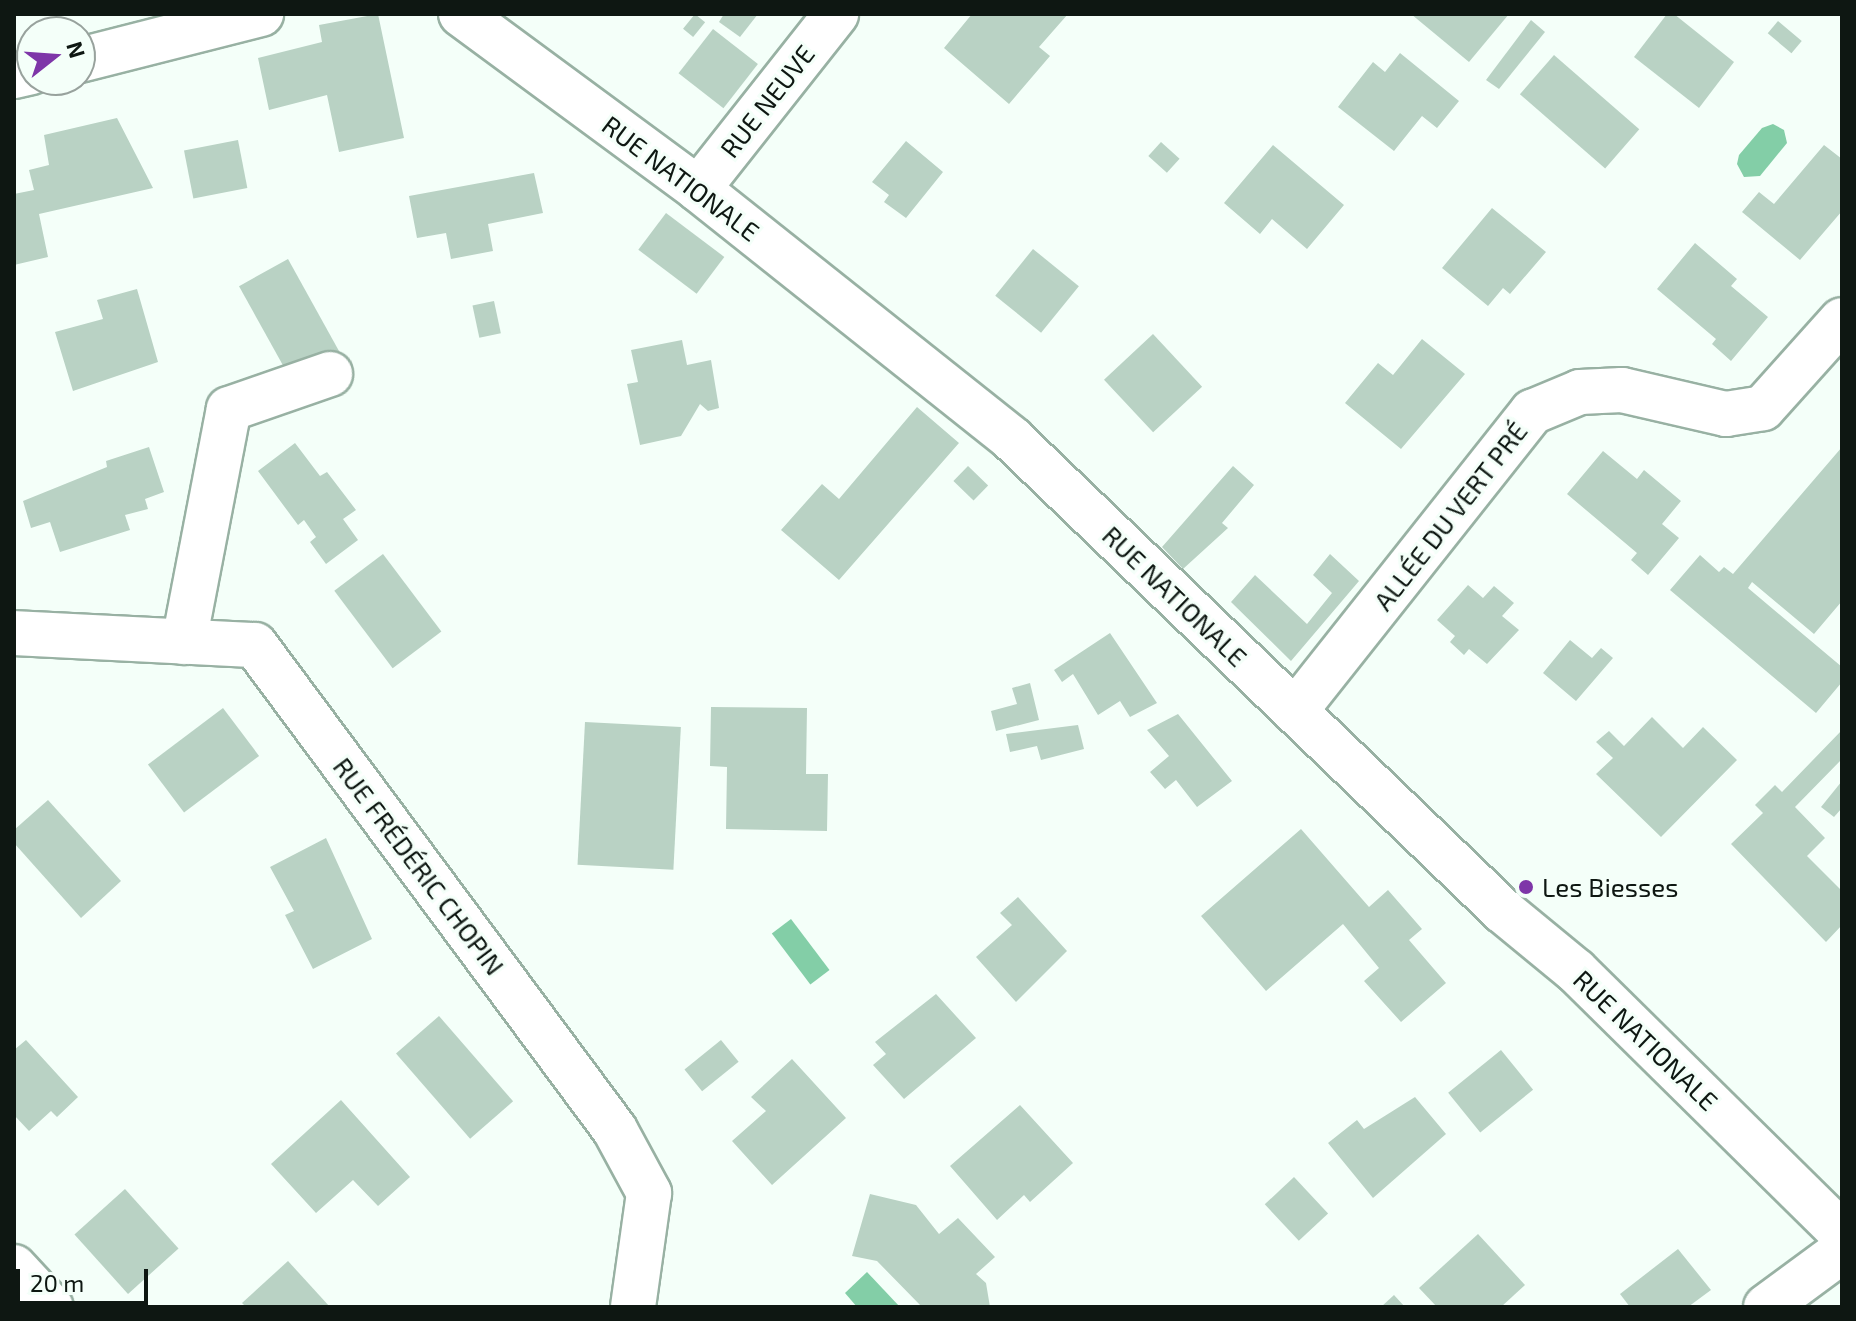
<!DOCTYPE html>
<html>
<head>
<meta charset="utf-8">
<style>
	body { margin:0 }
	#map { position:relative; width:1856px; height:1321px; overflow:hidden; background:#f4fff9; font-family:"Exo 2",sans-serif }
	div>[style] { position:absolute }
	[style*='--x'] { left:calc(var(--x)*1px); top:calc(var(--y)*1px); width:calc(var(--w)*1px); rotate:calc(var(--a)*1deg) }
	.water>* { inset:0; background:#83cea7; transform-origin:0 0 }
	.building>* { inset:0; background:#b9d2c4; transform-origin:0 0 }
	.roads { filter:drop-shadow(2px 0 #98b1a3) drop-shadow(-2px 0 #98b1a3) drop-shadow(0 2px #98b1a3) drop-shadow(0 -2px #98b1a3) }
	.minor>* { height:44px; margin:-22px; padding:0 22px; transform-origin:22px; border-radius:22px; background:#fff }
	.major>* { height:44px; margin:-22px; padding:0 22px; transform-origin:22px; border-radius:22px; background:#fff }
	.dots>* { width:22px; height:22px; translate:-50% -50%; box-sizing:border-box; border:4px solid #f4fff9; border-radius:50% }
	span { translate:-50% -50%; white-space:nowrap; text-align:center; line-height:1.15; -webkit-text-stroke:6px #f4fff9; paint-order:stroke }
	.street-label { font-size:26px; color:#0e1712 }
	.poi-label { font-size:26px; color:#0e1712 }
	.left { translate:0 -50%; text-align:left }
	.frame { position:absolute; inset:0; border:16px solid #0e1712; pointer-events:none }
	.north { position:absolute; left:16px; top:16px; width:80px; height:80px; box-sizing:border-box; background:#f4fff9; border:2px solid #98a29d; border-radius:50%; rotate:73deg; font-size:22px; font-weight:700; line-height:32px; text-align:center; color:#0e1712 }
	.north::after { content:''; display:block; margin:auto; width:28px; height:36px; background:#7e36a8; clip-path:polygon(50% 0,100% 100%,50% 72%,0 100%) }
	.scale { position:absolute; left:16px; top:1269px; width:132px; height:36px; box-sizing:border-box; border:4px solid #0e1712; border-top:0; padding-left:10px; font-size:24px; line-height:28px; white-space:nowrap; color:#0e1712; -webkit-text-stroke:6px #f4fff9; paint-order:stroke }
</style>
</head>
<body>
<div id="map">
	<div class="water">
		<div style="clip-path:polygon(1773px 124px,1784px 130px,1787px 143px,1760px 176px,1744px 177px,1737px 164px,1739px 155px,1762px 128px)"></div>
		<div style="left:791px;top:919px;width:64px;height:24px;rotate:53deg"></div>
		<div style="clip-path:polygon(867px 1272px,900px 1307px,857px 1307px,845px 1293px)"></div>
	</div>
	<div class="building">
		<div style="clip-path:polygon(378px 14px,404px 138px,339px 152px,327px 95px,269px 110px,258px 58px,322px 42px,319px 25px)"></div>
		<div style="left:695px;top:14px;width:13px;height:19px;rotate:39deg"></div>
		<div style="clip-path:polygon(724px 14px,758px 14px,740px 37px,719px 22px)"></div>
		<div style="clip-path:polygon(972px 14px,1068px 14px,1039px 47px,1050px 56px,1009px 104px,944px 48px)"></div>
		<div style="clip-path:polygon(1411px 14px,1509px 14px,1469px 62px)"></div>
		<div style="clip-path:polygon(1667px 14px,1674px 14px,1734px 62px,1699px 108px,1634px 57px)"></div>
		<div style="clip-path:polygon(1531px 20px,1545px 32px,1499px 89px,1486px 80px)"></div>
		<div style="left:1778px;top:21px;width:31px;height:16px;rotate:40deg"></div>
		<div style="left:713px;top:29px;width:57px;height:56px;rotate:38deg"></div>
		<div style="clip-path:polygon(1400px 53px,1459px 101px,1437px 128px,1422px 116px,1394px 151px,1338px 107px,1373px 62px,1385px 72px)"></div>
		<div style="left:1554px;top:55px;width:113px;height:52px;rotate:41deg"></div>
		<div style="clip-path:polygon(117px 118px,153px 188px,39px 214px,48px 257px,14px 265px,14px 194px,34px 190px,29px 170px,49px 165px,44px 135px)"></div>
		<div style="left:238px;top:140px;width:49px;height:55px;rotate:79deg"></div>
		<div style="clip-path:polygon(906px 141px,943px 172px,906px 218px,884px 202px,889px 195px,872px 182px)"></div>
		<div style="left:1161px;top:142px;width:25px;height:19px;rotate:42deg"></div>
		<div style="clip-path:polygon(1273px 145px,1344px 205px,1307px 249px,1272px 219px,1260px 234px,1224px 203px)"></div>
		<div style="clip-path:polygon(1824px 145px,1842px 159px,1842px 211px,1800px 260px,1742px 212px,1759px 192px,1774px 204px)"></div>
		<div style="clip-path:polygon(534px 173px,543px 213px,488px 224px,493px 251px,451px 259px,446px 233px,417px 238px,409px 196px)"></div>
		<div style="clip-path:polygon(1492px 208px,1546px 252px,1510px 294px,1503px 288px,1488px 306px,1442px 268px)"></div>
		<div style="left:666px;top:213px;width:73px;height:46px;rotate:37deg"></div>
		<div style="clip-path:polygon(1695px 243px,1737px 279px,1731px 286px,1768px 317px,1731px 361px,1712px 344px,1716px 339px,1657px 289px)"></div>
		<div style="left:1033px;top:249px;width:59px;height:60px;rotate:39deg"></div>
		<div style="left:288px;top:259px;width:108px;height:56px;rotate:61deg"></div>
		<div style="clip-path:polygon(137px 289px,158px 362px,73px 391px,55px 332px,103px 319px,97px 300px)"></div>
		<div style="left:494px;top:301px;width:33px;height:22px;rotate:78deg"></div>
		<div style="left:1153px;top:334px;width:72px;height:67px;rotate:47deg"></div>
		<div style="clip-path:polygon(1422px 339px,1465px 374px,1401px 449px,1345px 403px,1378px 363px,1393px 375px)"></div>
		<div style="clip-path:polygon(682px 340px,687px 365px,711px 360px,719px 408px,708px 411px,700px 404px,681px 436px,640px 445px,627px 384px,638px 382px,631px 350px)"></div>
		<div style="clip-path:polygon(917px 407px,959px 443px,839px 580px,781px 530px,822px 484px,839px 499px)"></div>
		<div style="clip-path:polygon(295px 443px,320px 476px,327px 472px,356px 510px,343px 519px,358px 540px,326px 564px,310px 542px,316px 537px,304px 520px,298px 525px,258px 471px)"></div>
		<div style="clip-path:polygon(149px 447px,164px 492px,145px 499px,148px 509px,125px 515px,130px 530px,60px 552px,50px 522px,31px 528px,23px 501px,107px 467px,106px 461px)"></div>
		<div style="clip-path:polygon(1842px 447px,1842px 601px,1814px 634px,1752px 582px,1748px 588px,1842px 667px,1842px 682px,1816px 713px,1670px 590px,1700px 555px,1719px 572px,1724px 567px,1733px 574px)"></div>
		<div style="clip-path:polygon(1603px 451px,1637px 479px,1644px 470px,1681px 501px,1662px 524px,1679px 538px,1648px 575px,1631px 560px,1637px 553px,1567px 494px)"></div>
		<div style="left:968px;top:466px;width:28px;height:21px;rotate:44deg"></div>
		<div style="clip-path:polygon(1233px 466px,1254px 485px,1222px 523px,1228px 528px,1183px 569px,1162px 547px)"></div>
		<div style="left:383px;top:554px;width:97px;height:61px;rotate:53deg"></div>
		<div style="clip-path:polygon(1330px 554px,1359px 581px,1291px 661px,1231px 602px,1255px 575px,1307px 624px,1332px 593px,1313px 575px)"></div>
		<div style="clip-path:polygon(1468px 585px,1483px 598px,1494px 586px,1514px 603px,1502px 616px,1519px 630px,1487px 664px,1469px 649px,1464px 655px,1450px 642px,1455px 636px,1437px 620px)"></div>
		<div style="clip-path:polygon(1110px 633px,1157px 703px,1130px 717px,1120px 701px,1098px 715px,1073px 674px,1062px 682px,1054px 670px)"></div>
		<div style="clip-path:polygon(1570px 640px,1592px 658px,1601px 648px,1613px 658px,1576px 701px,1543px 673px)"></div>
		<div style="clip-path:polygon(1030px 683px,1039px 720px,996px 731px,991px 711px,1017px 704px,1012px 688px)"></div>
		<div style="clip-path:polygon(711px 707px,807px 708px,806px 774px,828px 774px,827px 831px,726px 829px,727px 767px,710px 766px)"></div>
		<div style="left:223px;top:708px;width:60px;height:94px;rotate:53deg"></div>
		<div style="clip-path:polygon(1178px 714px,1232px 781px,1197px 807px,1176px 780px,1165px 789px,1150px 772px,1169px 756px,1147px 730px)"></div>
		<div style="clip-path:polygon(1652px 717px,1683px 748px,1703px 727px,1737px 760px,1661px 837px,1596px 774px,1613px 758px,1596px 742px,1609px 731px,1624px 746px)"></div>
		<div style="left:585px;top:722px;width:96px;height:143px;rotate:3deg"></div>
		<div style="clip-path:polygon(1078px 725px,1084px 749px,1041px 760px,1037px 746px,1010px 752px,1006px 734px)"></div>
		<div style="clip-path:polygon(1842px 730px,1842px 759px,1795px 807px,1825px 838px,1807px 856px,1842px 891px,1842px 925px,1826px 942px,1731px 844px,1763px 813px,1755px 805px,1775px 785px,1782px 792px)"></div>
		<div style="clip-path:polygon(1842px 781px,1842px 808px,1834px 817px,1821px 807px)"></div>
		<div style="clip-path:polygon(48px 800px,121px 881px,81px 918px,14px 843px,14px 830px)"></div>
		<div style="clip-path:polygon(1301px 829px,1369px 907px,1388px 890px,1422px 929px,1409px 940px,1446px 983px,1401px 1022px,1364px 981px,1379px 968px,1343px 924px,1266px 991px,1201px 916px)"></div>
		<div style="clip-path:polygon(326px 838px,372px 939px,313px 969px,285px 915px,294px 911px,270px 867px)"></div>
		<div style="clip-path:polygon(1018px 897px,1067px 951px,1016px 1002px,976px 957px,1012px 925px,1000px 913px)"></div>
		<div style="clip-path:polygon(936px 994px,976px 1038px,904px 1099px,873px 1065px,886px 1054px,875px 1042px)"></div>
		<div style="left:439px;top:1016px;width:113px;height:57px;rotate:49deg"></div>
		<div style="clip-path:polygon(26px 1040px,78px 1097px,57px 1117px,51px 1111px,29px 1131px,14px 1115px,14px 1050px)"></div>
		<div style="left:721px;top:1040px;width:28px;height:47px;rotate:51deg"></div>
		<div style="left:1501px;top:1050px;width:51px;height:68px;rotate:51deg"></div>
		<div style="clip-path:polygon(792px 1059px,846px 1118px,772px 1185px,732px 1141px,766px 1111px,751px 1097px)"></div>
		<div style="clip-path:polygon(1415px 1097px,1446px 1134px,1373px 1198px,1328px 1143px,1357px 1120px,1364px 1129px)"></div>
		<div style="clip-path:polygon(341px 1100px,410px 1177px,378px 1206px,353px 1180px,316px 1213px,271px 1164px)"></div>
		<div style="clip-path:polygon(1020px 1105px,1073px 1163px,1030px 1202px,1024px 1195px,997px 1220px,950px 1166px)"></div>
		<div style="left:1294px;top:1177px;width:50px;height:40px;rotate:47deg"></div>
		<div style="left:125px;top:1189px;width:80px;height:68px;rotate:48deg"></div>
		<div style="clip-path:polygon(870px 1194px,916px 1205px,939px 1234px,958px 1218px,995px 1257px,976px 1274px,986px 1283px,990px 1307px,922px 1307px,877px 1261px,852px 1256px)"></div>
		<div style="clip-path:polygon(1478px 1234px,1525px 1285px,1501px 1307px,1437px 1307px,1419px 1288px)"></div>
		<div style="clip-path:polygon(1678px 1249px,1711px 1290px,1688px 1307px,1630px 1307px,1620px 1294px)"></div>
		<div style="clip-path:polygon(288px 1261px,330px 1307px,246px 1307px,242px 1303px)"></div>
		<div style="clip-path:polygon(1394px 1295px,1405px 1307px,1381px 1307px)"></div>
	</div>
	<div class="roads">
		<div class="minor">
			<div style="--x:80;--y:60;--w:187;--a:-14.3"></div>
			<div style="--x:14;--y:76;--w:18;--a:-13"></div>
			<div style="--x:698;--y:189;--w:223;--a:-51.7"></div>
			<div style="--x:14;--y:633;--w:241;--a:2.9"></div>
			<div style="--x:255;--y:645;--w:604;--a:53.41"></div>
			<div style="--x:615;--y:1130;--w:72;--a:61.6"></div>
			<div style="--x:649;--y:1193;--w:115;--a:98"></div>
			<div style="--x:184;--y:642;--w:237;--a:-79.1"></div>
			<div style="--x:229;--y:409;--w:107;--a:-19.1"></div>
			<div style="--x:1295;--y:711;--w:382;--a:-51.6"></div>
			<div style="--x:1532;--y:412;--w:52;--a:-22.6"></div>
			<div style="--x:1580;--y:392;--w:42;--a:-2.7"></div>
			<div style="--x:1622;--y:390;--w:107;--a:13"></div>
			<div style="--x:1726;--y:414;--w:37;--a:-9"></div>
			<div style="--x:1763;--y:408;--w:118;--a:-48.1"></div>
			<div style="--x:14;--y:1267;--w:54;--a:47.2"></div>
			<div style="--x:1766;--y:1307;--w:94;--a:-36.4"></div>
		</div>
		<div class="major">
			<div style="--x:461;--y:14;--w:295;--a:36.4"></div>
			<div style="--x:698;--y:189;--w:401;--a:38.5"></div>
			<div style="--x:1012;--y:439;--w:681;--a:43.87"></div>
			<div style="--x:1503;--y:911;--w:94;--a:39.4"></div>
			<div style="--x:1576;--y:971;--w:373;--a:44.6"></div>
		</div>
	</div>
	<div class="dots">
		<div style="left:1526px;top:887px;background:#7e36a8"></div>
	</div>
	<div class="street-label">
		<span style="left:767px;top:101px;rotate:-52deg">RUE NEUVE</span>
		<span style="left:681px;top:178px;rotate:37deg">RUE NATIONALE</span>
		<span style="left:1450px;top:516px;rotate:-52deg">ALLÉE DU VERT PRÉ</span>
		<span style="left:1175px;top:596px;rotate:44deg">RUE NATIONALE</span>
		<span style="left:419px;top:866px;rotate:53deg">RUE FRÉDÉRIC CHOPIN</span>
		<span style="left:1646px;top:1040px;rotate:44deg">RUE NATIONALE</span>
	</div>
	<div class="poi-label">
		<span class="left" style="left:1542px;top:887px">Les Biesses</span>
	</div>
	<div class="frame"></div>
	<div class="north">N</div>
	<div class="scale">20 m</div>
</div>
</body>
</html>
